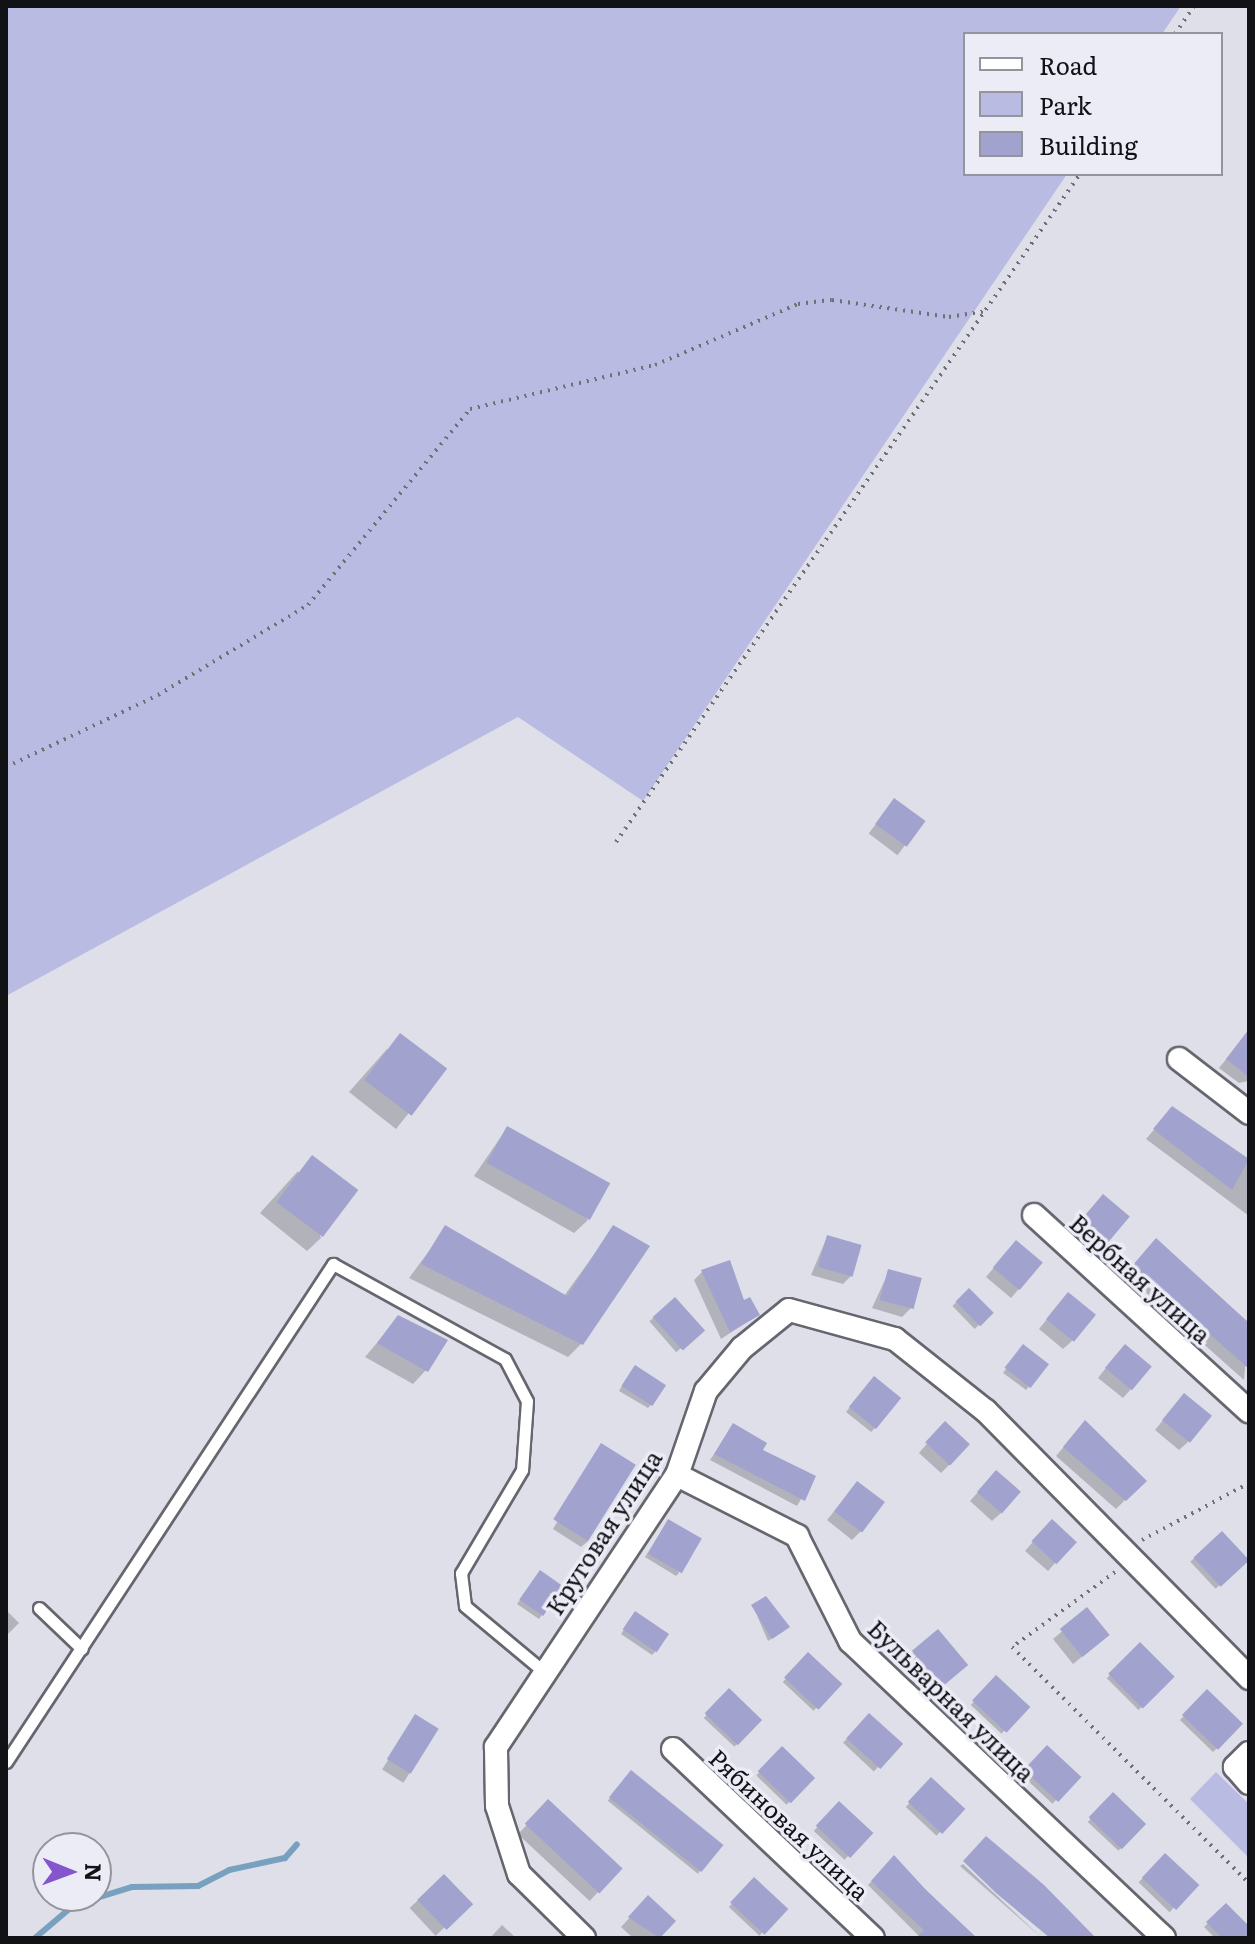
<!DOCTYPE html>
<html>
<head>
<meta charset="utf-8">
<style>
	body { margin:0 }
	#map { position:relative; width:1255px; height:1944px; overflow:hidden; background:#dedfe9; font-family:Literata,serif }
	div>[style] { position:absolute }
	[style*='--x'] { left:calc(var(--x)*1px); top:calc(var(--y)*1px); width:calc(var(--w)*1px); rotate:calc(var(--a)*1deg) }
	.green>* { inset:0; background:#babbe2 }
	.shadow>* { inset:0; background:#0003; transform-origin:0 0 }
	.stream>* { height:6px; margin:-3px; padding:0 3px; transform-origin:3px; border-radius:3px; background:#77a1be }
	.building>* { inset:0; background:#a1a2ce; transform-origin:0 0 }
	.path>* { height:4px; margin-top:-2px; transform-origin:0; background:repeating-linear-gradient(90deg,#6f7076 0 2px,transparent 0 8px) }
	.roads { filter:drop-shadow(2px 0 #66666f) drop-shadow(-2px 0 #66666f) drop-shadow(0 2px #66666f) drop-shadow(0 -2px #66666f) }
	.lane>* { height:11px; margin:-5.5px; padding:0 5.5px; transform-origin:5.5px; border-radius:5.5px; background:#fff }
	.street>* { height:22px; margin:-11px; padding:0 11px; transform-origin:11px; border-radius:11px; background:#fff }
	span { translate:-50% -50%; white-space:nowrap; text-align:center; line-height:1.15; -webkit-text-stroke:7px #ebecf6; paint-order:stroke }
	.street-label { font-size:24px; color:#111215 }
	.frame { position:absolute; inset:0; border:8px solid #111215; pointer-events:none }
	.legend { position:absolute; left:963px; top:32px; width:260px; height:144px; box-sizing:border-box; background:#ebecf6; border:2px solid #94959c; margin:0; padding:10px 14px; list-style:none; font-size:24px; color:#111215 }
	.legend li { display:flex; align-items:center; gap:16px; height:40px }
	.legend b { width:40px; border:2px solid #94959c }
	.north { position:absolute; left:32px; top:1832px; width:80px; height:80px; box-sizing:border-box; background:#ebecf6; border:2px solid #94959c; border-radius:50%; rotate:91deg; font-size:22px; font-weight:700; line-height:32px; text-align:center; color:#111215 }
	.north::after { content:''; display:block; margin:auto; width:28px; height:36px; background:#8555ce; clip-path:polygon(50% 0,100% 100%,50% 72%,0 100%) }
</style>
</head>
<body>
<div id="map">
	<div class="green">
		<div style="clip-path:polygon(6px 6px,1181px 6px,1162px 34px,965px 34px,965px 174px,1067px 174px,643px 801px,518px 717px,6px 996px)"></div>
		<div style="clip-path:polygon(1216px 1772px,1249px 1804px,1249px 1858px,1190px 1799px)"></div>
	</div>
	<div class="shadow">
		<div style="left:894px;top:800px;width:36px;height:42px;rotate:37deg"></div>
		<div style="clip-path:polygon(1249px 1031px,1249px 1081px,1239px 1083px,1219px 1068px)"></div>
		<div style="clip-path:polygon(387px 1049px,444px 1069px,396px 1129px,349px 1092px)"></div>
		<div style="clip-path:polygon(1172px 1109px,1249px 1164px,1249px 1216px,1146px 1139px)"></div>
		<div style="clip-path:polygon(507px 1128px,588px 1220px,574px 1233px,474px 1176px)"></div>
		<div style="clip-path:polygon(298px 1171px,321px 1238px,307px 1251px,260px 1213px)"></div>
		<div style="clip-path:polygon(1094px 1205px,1127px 1217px,1098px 1251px,1073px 1231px)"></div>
		<div style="clip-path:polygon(614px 1227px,582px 1343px,568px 1357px,409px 1278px,446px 1228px,564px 1296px)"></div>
		<div style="clip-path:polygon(827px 1237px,852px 1275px,843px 1284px,811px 1275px)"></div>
		<div style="clip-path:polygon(1156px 1241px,1249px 1323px,1244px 1380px,1126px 1275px)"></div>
		<div style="clip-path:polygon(1007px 1252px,1041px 1264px,1011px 1298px,986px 1277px)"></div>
		<div style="clip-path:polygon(889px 1271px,911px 1308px,902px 1317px,872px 1308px)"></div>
		<div style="clip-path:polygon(702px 1272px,743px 1303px,758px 1315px,721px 1339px,694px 1280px)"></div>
		<div style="left:969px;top:1290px;width:32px;height:23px;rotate:46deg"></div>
		<div style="left:675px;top:1299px;width:41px;height:34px;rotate:49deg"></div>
		<div style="clip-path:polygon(1060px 1303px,1072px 1341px,1063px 1349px,1039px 1329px)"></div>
		<div style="clip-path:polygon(398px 1318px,426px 1370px,413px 1384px,365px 1357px)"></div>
		<div style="clip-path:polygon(1020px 1351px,1046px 1365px,1026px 1390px,1003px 1373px)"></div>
		<div style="clip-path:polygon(1116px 1355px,1131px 1389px,1123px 1398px,1098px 1378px)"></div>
		<div style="clip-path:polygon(631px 1371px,652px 1404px,648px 1408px,619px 1391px)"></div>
		<div style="clip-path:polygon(870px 1382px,875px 1428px,871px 1432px,846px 1412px)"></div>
		<div style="clip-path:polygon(1176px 1404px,1188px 1442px,1179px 1450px,1155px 1430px)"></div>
		<div style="clip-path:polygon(733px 1426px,760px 1451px,814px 1477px,797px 1506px,710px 1460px)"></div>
		<div style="clip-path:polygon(1077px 1431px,1144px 1481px,1116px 1509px,1056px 1456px)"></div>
		<div style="clip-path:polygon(937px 1432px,950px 1464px,941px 1473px,919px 1453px)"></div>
		<div style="clip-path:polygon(601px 1446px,588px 1541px,581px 1547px,553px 1529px)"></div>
		<div style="clip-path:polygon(988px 1481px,1001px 1513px,992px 1521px,970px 1501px)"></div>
		<div style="clip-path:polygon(857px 1483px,861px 1531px,852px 1540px,827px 1520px)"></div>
		<div style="clip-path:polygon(665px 1525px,679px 1573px,676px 1576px,645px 1557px)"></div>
		<div style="clip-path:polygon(1043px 1530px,1056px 1562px,1048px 1571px,1025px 1551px)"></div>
		<div style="left:1221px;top:1533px;width:37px;height:42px;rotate:47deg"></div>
		<div style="clip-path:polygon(537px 1576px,562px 1587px,539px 1619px,517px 1604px)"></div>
		<div style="clip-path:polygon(753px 1606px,784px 1631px,768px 1641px)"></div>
		<div style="clip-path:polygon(6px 1610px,19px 1623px,6px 1636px)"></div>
		<div style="clip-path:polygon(1087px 1610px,1099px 1643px,1073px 1664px,1053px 1639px)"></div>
		<div style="clip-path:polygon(632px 1617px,656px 1651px,652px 1655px,621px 1634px)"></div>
		<div style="left:938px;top:1632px;width:43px;height:38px;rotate:51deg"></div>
		<div style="left:1140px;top:1645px;width:45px;height:47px;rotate:45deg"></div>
		<div style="left:808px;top:1655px;width:42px;height:37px;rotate:43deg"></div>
		<div style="left:996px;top:1678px;width:42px;height:37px;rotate:43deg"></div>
		<div style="left:729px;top:1691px;width:42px;height:37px;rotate:43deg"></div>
		<div style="left:1207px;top:1692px;width:46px;height:39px;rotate:44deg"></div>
		<div style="left:869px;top:1715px;width:42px;height:38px;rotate:43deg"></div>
		<div style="left:415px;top:1717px;width:25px;height:62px;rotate:32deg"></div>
		<div style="left:1047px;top:1748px;width:42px;height:37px;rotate:43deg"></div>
		<div style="left:782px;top:1749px;width:42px;height:37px;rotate:44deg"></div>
		<div style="left:631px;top:1772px;width:116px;height:37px;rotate:39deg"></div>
		<div style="left:931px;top:1780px;width:42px;height:37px;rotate:43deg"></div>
		<div style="left:1113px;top:1795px;width:42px;height:37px;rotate:43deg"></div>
		<div style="left:548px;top:1802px;width:98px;height:44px;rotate:43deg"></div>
		<div style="left:839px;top:1804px;width:42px;height:37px;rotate:43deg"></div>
		<div style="left:1165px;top:1855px;width:43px;height:38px;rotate:44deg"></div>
		<div style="clip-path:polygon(894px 1858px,974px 1938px,921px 1938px,868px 1885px)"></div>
		<div style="clip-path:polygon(963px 1864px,1042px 1938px,960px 1866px)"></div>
		<div style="left:444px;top:1876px;width:38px;height:47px;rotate:47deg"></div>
		<div style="left:754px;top:1880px;width:42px;height:37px;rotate:43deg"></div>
		<div style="clip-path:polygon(648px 1898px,673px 1921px,657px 1938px,633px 1938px,621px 1927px)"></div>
		<div style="clip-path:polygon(1226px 1906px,1249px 1929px,1249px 1938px,1215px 1938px,1204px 1927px)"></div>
		<div style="clip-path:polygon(502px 1925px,516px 1938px,490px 1938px)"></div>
	</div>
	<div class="stream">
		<div style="--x:35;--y:1938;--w:51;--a:-40.2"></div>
		<div style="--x:74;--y:1905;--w:61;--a:-17.2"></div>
		<div style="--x:132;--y:1887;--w:66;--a:-0.9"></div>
		<div style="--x:198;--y:1886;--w:35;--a:-27"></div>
		<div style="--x:229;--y:1870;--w:57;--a:-12.1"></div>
		<div style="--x:285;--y:1858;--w:18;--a:-49"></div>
	</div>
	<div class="building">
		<div style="left:894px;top:798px;width:39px;height:32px;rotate:36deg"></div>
		<div style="clip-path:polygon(1249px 1029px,1249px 1077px,1226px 1059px)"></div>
		<div style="left:400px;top:1033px;width:59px;height:59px;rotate:37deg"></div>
		<div style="clip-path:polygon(1172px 1106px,1249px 1159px,1232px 1190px,1153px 1129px)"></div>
		<div style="left:507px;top:1126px;width:118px;height:42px;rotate:29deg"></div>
		<div style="left:312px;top:1155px;width:58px;height:59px;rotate:37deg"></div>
		<div style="left:1103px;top:1194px;width:35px;height:35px;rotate:40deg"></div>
		<div style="clip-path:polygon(445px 1225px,567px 1296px,613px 1225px,650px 1246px,583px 1345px,421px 1264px)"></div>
		<div style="left:827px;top:1235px;width:36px;height:33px;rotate:16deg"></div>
		<div style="clip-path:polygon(1156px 1238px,1249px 1323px,1249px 1369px,1133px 1265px)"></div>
		<div style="left:1016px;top:1240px;width:35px;height:36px;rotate:40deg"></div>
		<div style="clip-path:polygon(730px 1260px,744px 1300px,750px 1297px,760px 1315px,730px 1332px,701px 1270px)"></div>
		<div style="left:888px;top:1269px;width:35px;height:32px;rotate:15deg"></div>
		<div style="left:969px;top:1288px;width:35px;height:19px;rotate:45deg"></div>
		<div style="left:1068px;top:1292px;width:36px;height:35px;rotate:39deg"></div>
		<div style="left:675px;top:1297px;width:45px;height:30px;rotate:48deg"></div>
		<div style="clip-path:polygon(398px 1315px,448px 1340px,428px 1372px,377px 1343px)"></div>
		<div style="left:1023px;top:1344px;width:33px;height:30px;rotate:38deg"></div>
		<div style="left:1125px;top:1344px;width:35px;height:31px;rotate:40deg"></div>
		<div style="left:635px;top:1365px;width:37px;height:25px;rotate:33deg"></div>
		<div style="left:874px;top:1376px;width:35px;height:40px;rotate:39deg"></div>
		<div style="left:1184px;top:1393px;width:36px;height:35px;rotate:39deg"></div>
		<div style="clip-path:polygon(1085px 1420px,1147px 1481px,1126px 1501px,1063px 1447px)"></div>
		<div style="left:945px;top:1421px;width:34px;height:29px;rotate:43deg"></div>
		<div style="clip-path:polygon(733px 1423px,767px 1443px,763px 1450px,816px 1476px,805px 1501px,714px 1454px)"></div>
		<div style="left:601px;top:1443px;width:41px;height:90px;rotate:32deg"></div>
		<div style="left:996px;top:1470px;width:33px;height:29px;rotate:41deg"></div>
		<div style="left:857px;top:1481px;width:35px;height:38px;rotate:37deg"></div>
		<div style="left:668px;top:1519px;width:39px;height:40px;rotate:30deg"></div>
		<div style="left:1052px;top:1519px;width:34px;height:30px;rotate:43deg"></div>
		<div style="left:1222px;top:1531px;width:40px;height:39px;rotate:47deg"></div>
		<div style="left:540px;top:1570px;width:29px;height:36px;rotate:35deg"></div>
		<div style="clip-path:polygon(766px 1596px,790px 1627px,772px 1639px,751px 1605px)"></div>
		<div style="left:1087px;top:1607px;width:36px;height:35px;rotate:51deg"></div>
		<div style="left:635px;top:1611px;width:41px;height:22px;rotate:34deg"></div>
		<div style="left:938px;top:1629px;width:47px;height:34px;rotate:50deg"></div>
		<div style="left:1140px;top:1642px;width:49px;height:45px;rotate:45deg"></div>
		<div style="left:808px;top:1652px;width:47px;height:35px;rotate:43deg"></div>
		<div style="left:996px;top:1675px;width:47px;height:35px;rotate:43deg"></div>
		<div style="left:729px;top:1688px;width:46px;height:35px;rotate:44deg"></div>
		<div style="left:1207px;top:1689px;width:50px;height:36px;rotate:44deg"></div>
		<div style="left:869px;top:1713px;width:46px;height:34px;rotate:42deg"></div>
		<div style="left:415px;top:1714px;width:28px;height:53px;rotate:32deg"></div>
		<div style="left:1047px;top:1745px;width:47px;height:34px;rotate:43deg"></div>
		<div style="left:782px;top:1746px;width:46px;height:35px;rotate:44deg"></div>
		<div style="left:631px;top:1770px;width:119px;height:35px;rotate:39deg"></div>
		<div style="left:931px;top:1777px;width:47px;height:34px;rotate:43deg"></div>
		<div style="left:1113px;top:1792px;width:46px;height:35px;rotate:44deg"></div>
		<div style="left:548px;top:1799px;width:102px;height:34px;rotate:43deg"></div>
		<div style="left:839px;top:1801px;width:47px;height:34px;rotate:43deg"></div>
		<div style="clip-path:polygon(986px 1836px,1044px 1885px,1096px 1938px,1050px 1938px,996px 1893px,963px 1861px)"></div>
		<div style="left:1165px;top:1853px;width:47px;height:34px;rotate:43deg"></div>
		<div style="clip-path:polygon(894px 1855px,926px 1890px,977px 1938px,916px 1938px,924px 1930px,871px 1881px)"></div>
		<div style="left:444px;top:1874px;width:42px;height:37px;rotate:46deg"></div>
		<div style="left:754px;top:1877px;width:47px;height:35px;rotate:43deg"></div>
		<div style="clip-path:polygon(648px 1895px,676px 1921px,660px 1938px,628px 1917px)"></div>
		<div style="clip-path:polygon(1226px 1903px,1249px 1926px,1249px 1938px,1222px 1938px,1206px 1922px)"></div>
	</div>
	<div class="path">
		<div style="--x:1175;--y:34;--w:34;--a:-56"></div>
		<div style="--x:6;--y:767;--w:168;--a:-25.3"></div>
		<div style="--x:158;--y:695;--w:175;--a:-31"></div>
		<div style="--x:308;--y:605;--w:254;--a:-50.4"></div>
		<div style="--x:470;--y:409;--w:190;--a:-13.4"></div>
		<div style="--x:655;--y:365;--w:155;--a:-23.1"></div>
		<div style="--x:798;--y:304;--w:34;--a:-7"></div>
		<div style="--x:832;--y:300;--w:118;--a:8.3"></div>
		<div style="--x:949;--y:317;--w:39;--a:-9"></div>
		<div style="--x:616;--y:842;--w:813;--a:-55.22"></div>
		<div style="--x:1142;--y:1540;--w:121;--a:-28"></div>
		<div style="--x:1115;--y:1572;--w:127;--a:143.9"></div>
		<div style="--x:1012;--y:1647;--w:334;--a:44.9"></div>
	</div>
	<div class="roads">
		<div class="lane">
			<div style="--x:39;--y:1608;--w:59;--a:43.6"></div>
			<div style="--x:6;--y:1762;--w:596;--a:-56.71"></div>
			<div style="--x:333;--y:1264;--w:196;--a:28.9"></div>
			<div style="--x:505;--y:1359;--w:47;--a:62.4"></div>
			<div style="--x:527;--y:1401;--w:69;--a:94.1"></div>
			<div style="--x:522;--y:1470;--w:120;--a:120.6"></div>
			<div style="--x:461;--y:1573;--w:33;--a:83"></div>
			<div style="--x:465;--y:1606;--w:102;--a:39.8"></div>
		</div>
		<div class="street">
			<div style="--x:1179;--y:1059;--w:88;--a:37.6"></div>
			<div style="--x:1034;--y:1215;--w:291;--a:42.4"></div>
			<div style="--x:677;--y:1475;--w:135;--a:26.9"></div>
			<div style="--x:797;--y:1536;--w:118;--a:63.2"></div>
			<div style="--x:850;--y:1641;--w:432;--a:43.4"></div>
			<div style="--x:673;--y:1749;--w:275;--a:43.4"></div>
			<div style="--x:1249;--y:1753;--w:20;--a:135"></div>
			<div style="--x:1235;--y:1767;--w:21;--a:49"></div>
			<div style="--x:584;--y:1938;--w:91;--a:-135.4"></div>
			<div style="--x:519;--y:1874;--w:71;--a:-107.9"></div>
			<div style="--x:497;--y:1806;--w:59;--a:-91"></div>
			<div style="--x:496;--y:1747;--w:327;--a:-56.4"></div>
			<div style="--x:677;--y:1475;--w:89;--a:-71"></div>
			<div style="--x:706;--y:1391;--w:56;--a:-50.1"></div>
			<div style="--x:742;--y:1348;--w:60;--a:-39"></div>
			<div style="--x:789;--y:1310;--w:110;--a:15.3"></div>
			<div style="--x:895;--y:1339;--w:116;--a:38.4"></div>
			<div style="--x:986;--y:1411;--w:375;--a:45.4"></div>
		</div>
	</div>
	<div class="street-label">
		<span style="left:1141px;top:1278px;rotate:42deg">Вербная улица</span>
		<span style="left:603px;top:1532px;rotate:-57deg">Круговая улица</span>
		<span style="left:952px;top:1700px;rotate:44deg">Бульварная улица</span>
		<span style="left:790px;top:1824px;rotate:43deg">Рябиновая улица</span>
	</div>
	<div class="frame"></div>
	<ul class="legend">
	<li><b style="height:10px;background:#fff"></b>Road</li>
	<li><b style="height:22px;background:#babbe2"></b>Park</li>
	<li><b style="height:22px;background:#a1a2ce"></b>Building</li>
	</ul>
	<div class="north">N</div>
</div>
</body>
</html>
